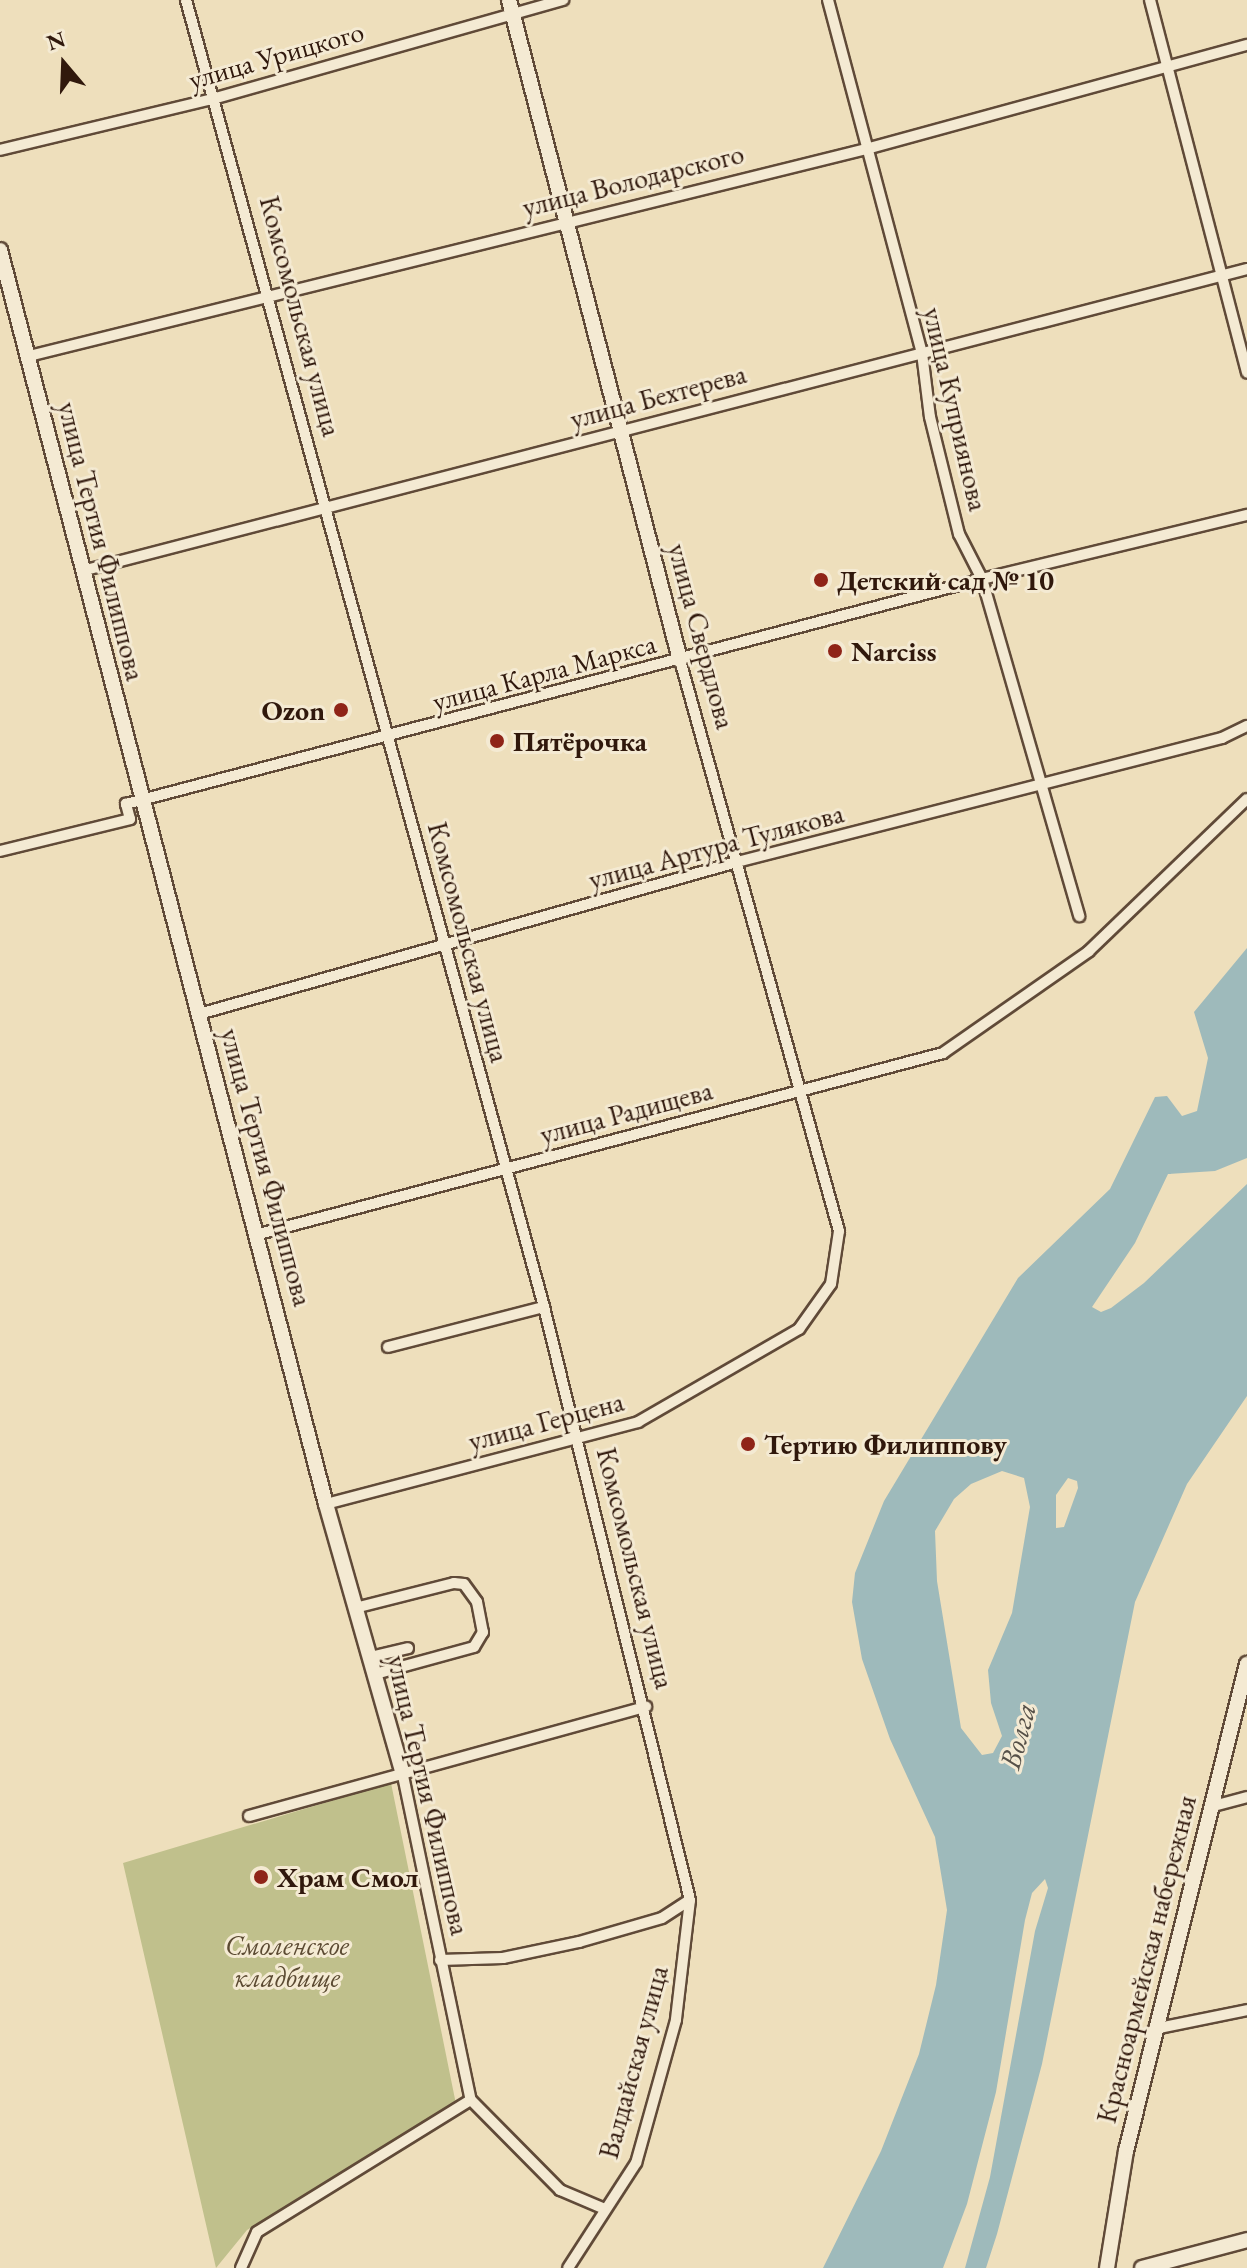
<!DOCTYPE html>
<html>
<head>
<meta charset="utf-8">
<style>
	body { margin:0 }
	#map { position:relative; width:1247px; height:2268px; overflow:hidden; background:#eedfbc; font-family:"EB Garamond",serif }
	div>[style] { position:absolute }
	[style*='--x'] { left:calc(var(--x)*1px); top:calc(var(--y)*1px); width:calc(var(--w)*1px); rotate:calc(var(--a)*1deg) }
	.green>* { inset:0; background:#c0c08c }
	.water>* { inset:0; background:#9ebabb }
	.roads { filter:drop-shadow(2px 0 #604a38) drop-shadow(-2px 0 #604a38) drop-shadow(0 2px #604a38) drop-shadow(0 -2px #604a38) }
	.street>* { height:10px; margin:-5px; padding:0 5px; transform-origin:5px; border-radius:5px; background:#f4ead3 }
	.secondary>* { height:14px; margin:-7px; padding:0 7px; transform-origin:7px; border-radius:7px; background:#f4ead3 }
	.dots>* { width:22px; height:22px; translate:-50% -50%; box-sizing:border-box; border:4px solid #f4ead3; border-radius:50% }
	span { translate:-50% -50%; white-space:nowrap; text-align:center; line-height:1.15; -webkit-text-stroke:6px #f4ead3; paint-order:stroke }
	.street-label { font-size:28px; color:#30180c }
	.poi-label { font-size:28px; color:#30180c; font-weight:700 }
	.left { translate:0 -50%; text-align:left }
	.right { translate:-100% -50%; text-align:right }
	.park-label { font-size:28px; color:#5b4a32; font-style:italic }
	.water-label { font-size:30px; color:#565149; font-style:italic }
	.north { position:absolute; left:24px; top:24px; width:80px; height:80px; -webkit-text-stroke:6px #f4ead3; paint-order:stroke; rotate:341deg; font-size:22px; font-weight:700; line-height:32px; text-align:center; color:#30180c }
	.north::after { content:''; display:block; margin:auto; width:28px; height:36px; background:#30180c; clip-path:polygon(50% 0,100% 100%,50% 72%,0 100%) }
</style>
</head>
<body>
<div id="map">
	<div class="green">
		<div style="clip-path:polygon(391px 1783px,457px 2109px,247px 2230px,216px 2268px,123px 1863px)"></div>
	</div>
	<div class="water">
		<div style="clip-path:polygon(evenodd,1247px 948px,1247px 1158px,1215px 1171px,1168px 1174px,1135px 1243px,1092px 1307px,1101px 1312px,1111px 1308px,1144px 1283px,1247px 1184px,1247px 1396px,1187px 1484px,1135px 1602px,1042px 2064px,997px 2234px,986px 2268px,965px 2268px,990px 2177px,1035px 1931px,1048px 1888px,1045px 1879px,1032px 1893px,1025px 1920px,996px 2092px,967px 2204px,943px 2268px,823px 2268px,881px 2151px,919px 2054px,936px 1985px,947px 1910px,935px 1837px,890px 1739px,862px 1659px,852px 1602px,855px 1573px,884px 1501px,1018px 1278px,1110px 1189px,1155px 1097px,1167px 1096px,1182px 1116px,1197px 1111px,1208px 1058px,1194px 1012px,1247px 948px,1002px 1471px,1024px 1478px,1030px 1507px,1012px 1613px,988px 1670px,991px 1703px,1002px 1736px,993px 1753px,982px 1755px,961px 1728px,937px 1581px,935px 1531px,954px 1499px,971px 1484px,1002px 1471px,1247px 948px,1068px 1478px,1077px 1481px,1078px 1488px,1064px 1527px,1056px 1528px,1056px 1495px,1068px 1478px)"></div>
	</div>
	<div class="roads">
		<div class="street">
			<div style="--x:186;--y:0;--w:1355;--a:74.68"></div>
			<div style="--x:544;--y:1307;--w:611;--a:76.17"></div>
			<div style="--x:690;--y:1900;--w:121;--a:96.7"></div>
			<div style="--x:676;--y:2020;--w:148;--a:105.6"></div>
			<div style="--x:636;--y:2163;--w:125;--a:122.9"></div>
			<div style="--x:828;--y:0;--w:365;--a:75.1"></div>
			<div style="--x:922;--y:353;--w:64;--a:82.9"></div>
			<div style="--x:930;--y:417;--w:121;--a:76.1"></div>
			<div style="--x:959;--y:534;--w:51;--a:62.9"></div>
			<div style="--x:982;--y:579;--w:351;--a:73.9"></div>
			<div style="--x:1150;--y:0;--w:385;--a:75.4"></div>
			<div style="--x:0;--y:150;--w:222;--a:-13.5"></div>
			<div style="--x:216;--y:98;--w:361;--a:-15.8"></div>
			<div style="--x:29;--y:356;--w:862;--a:-13.89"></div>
			<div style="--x:866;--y:149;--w:395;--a:-15.3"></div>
			<div style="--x:82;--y:571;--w:1204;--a:-14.53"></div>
			<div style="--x:0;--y:851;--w:134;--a:-13.8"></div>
			<div style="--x:130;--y:819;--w:16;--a:-105"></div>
			<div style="--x:126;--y:804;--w:885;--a:-14.73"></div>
			<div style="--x:982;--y:579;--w:273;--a:-13.6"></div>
			<div style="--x:199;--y:1014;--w:559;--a:-15.78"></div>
			<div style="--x:737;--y:862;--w:501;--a:-14.34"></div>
			<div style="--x:1222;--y:738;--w:28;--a:-26"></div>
			<div style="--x:259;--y:1234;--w:708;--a:-14.82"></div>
			<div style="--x:943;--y:1053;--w:178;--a:-34.9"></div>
			<div style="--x:1089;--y:951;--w:219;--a:-43.9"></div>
			<div style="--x:388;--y:1347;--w:161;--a:-14.4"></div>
			<div style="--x:326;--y:1504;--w:323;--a:-14.7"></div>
			<div style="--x:638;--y:1422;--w:186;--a:-30"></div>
			<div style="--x:799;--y:1329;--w:55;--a:-54.6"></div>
			<div style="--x:831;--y:1284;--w:54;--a:-81.4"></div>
			<div style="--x:839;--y:1231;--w:593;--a:-105.56"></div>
			<div style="--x:355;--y:1608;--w:102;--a:-14.2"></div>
			<div style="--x:454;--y:1583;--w:10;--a:6"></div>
			<div style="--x:464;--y:1584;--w:22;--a:54"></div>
			<div style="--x:477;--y:1602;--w:31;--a:79"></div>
			<div style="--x:483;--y:1632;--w:17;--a:121"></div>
			<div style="--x:474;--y:1647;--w:103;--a:164.7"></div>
			<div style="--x:370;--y:1657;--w:39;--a:-13"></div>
			<div style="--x:402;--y:1771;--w:336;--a:78.2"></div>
			<div style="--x:1210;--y:1807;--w:38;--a:-15"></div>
			<div style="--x:249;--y:1816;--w:412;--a:-15.4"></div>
			<div style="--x:440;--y:1960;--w:63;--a:-1.8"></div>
			<div style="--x:503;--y:1958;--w:78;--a:-11.9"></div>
			<div style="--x:579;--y:1942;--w:86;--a:-16.1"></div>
			<div style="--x:662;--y:1918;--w:33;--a:-33"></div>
			<div style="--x:1154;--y:2029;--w:95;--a:-11.5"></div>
			<div style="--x:471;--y:2100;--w:127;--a:45.3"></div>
			<div style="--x:560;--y:2190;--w:49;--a:22.9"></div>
			<div style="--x:241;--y:2268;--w:39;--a:-66"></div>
			<div style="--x:257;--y:2232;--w:251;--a:-31.7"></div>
		</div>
		<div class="secondary">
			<div style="--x:509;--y:0;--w:682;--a:75.47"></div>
			<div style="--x:0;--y:250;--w:1296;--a:75.43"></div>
			<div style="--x:326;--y:1504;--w:278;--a:74.1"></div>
			<div style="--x:1107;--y:2268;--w:119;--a:-80.8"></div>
			<div style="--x:1126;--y:2151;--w:502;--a:-76.05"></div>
			<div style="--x:1142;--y:2268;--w:109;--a:-14.9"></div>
		</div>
	</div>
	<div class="dots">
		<div style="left:821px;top:580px;background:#8f2418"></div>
		<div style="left:835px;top:651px;background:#8f2418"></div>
		<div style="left:341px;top:710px;background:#8f2418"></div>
		<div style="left:497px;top:741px;background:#8f2418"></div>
		<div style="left:748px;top:1444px;background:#8f2418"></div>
		<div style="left:261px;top:1877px;background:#8f2418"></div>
	</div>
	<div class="street-label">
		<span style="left:276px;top:55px;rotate:-16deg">улица Урицкого</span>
		<span style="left:633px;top:180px;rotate:-14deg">улица Володарского</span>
		<span style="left:301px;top:316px;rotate:75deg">Комсомольская улица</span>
		<span style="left:658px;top:396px;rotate:-15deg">улица Бехтерева</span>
		<span style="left:956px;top:409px;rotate:77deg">улица Куприянова</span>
		<span style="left:102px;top:541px;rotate:76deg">улица Тертия Филиппова</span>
		<span style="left:702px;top:636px;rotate:75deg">улица Свердлова</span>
		<span style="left:544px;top:672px;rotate:-15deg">улица Карла Маркса</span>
		<span style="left:716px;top:846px;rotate:-15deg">улица Артура Тулякова</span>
		<span style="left:469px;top:942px;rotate:75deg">Комсомольская улица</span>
		<span style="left:626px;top:1112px;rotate:-15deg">улица Радищева</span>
		<span style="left:267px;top:1167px;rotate:75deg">улица Тертия Филиппова</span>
		<span style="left:546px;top:1421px;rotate:-15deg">улица Герцена</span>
		<span style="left:636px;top:1568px;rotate:76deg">Комсомольская улица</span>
		<span style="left:429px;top:1795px;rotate:77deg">улица Тертия Филиппова</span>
		<span style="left:1146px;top:1959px;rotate:-76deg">Красноармейская набережная</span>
		<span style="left:633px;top:2062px;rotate:-75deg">Валдайская улица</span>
	</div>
	<div class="poi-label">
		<span class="left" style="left:837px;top:580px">Детский сад № 10</span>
		<span class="left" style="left:851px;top:651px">Narciss</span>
		<span class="right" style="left:325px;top:710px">Ozon</span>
		<span class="left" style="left:513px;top:741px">Пятёрочка</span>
		<span class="left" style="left:764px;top:1444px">Тертию Филиппову</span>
		<span class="left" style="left:277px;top:1877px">Храм Смол</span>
	</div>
	<div class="park-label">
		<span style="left:287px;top:1961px">Смоленское<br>кладбище</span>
	</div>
	<div class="water-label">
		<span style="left:1018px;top:1736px;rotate:-75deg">Волга</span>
	</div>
	<div class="north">N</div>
</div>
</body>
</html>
